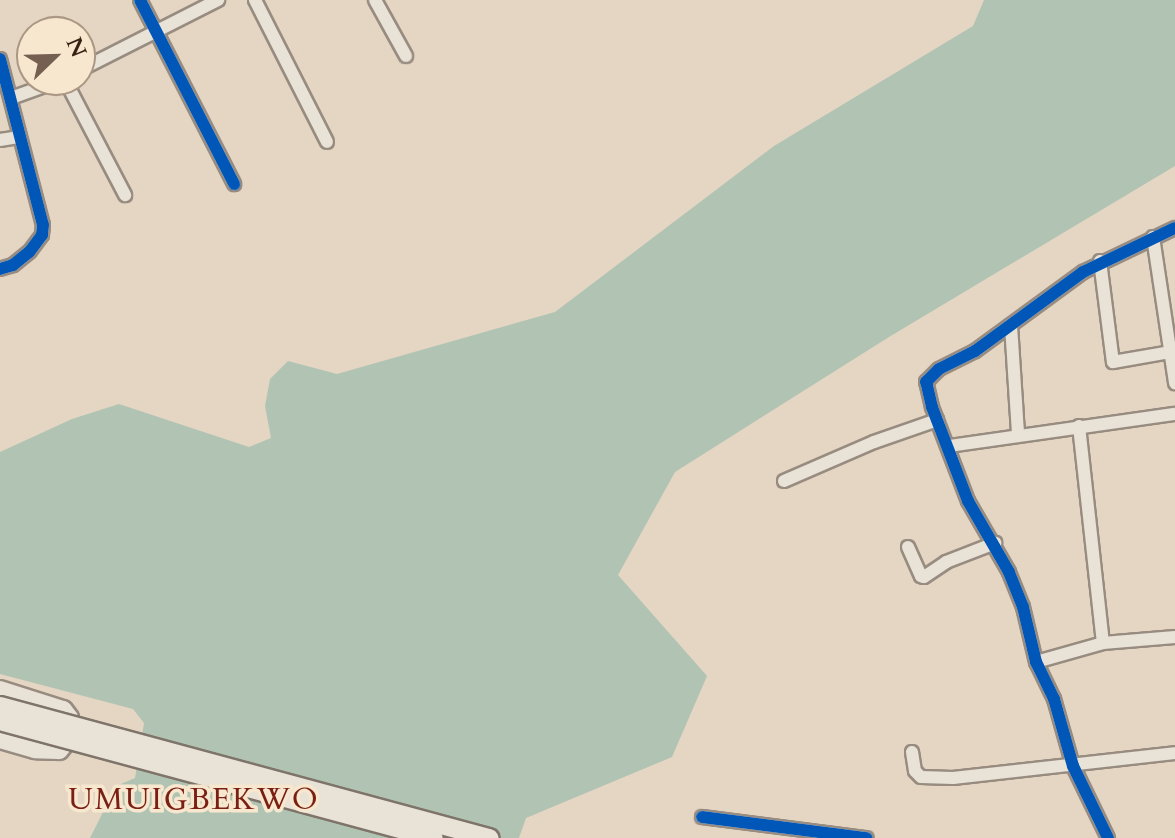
<!DOCTYPE html>
<html>
<head>
<meta charset="utf-8">
<style>
	body { margin:0 }
	#map { position:relative; width:1175px; height:838px; overflow:hidden; background:#e4d6c2; font-family:Cardo,serif }
	div>[style] { position:absolute }
	[style*='--x'] { left:calc(var(--x)*1px); top:calc(var(--y)*1px); width:calc(var(--w)*1px); rotate:calc(var(--a)*1deg) }
	.water>* { inset:0; background:#b1c3b3 }
	.roads { filter:drop-shadow(2px 0 #988c80) drop-shadow(-2px 0 #988c80) drop-shadow(0 2px #988c80) drop-shadow(0 -2px #988c80) }
	.minor>* { height:12px; margin:-6px; padding:0 6px; transform-origin:6px; border-radius:6px; background:#e9e2d7 }
	.secondary>* { height:18px; margin:-9px; padding:0 9px; transform-origin:9px; border-radius:9px; background:#e9e2d7 }
	.bridges { filter:drop-shadow(2px 0 #7f7469) drop-shadow(-2px 0 #7f7469) drop-shadow(0 2px #7f7469) drop-shadow(0 -2px #7f7469) }
	.secondary-bridge>* { height:18px; margin:-9px; padding:0 9px; transform-origin:9px; border-radius:9px; background:#e9e2d7 }
	.cycleway>* { height:12px; margin:-6px; padding:0 6px; transform-origin:6px; border-radius:6px; background:#0057b8 }
	span { translate:-50% -50%; white-space:nowrap; text-align:center; line-height:1.15; -webkit-text-stroke:7px #f7e7ce; paint-order:stroke }
	.quarter-label { font-size:30px; color:#7a1f14; letter-spacing:2px }
	.north { position:absolute; left:16px; top:16px; width:80px; height:80px; box-sizing:border-box; background:#f7e7ce; border:2px solid #ab9784; border-radius:50%; rotate:67deg; font-size:22px; font-weight:700; line-height:32px; text-align:center; color:#391f14 }
	.north::after { content:''; display:block; margin:auto; width:28px; height:36px; background:#755f51; clip-path:polygon(50% 0,100% 100%,50% 72%,0 100%) }
</style>
</head>
<body>
<div id="map">
	<div class="water">
		<div style="clip-path:polygon(984px 0,1175px 0,1175px 166px,889px 337px,675px 472px,618px 575px,707px 676px,672px 757px,526px 818px,519px 838px,90px 838px,116px 786px,135px 778px,144px 723px,133px 709px,0 674px,0 452px,72px 419px,119px 404px,249px 447px,271px 438px,265px 406px,270px 379px,288px 361px,337px 374px,555px 312px,774px 146px,973px 26px)"></div>
	</div>
	<div class="roads">
		<div class="minor">
			<div style="--x:140;--y:0;--w:207;--a:62.9"></div>
			<div style="--x:255;--y:0;--w:159;--a:63.1"></div>
			<div style="--x:375;--y:0;--w:64;--a:61"></div>
			<div style="--x:0;--y:59;--w:171;--a:75.5"></div>
			<div style="--x:43;--y:225;--w:10;--a:96"></div>
			<div style="--x:42;--y:235;--w:21;--a:127"></div>
			<div style="--x:29;--y:252;--w:21;--a:141"></div>
			<div style="--x:13;--y:265;--w:14;--a:163"></div>
			<div style="--x:80;--y:70;--w:155;--a:-26.9"></div>
			<div style="--x:65;--y:80;--w:130;--a:62.4"></div>
			<div style="--x:11;--y:98;--w:53;--a:-19.8"></div>
			<div style="--x:0;--y:140;--w:20;--a:-9"></div>
			<div style="--x:1153;--y:237;--w:148;--a:81.4"></div>
			<div style="--x:1100;--y:261;--w:102;--a:82.7"></div>
			<div style="--x:1113;--y:362;--w:59;--a:-9.8"></div>
			<div style="--x:1011;--y:325;--w:109;--a:86.3"></div>
			<div style="--x:1079;--y:426;--w:218;--a:83.7"></div>
			<div style="--x:949;--y:446;--w:228;--a:-8.1"></div>
			<div style="--x:784;--y:481;--w:98;--a:-23.4"></div>
			<div style="--x:874;--y:442;--w:67;--a:-19.2"></div>
			<div style="--x:908;--y:547;--w:32;--a:66"></div>
			<div style="--x:921;--y:576;--w:3;--a:18"></div>
			<div style="--x:924;--y:577;--w:27;--a:-34"></div>
			<div style="--x:946;--y:562;--w:53;--a:-21.2"></div>
			<div style="--x:1036;--y:662;--w:70;--a:-15.8"></div>
			<div style="--x:1103;--y:643;--w:72;--a:-4.8"></div>
			<div style="--x:912;--y:752;--w:19;--a:81"></div>
			<div style="--x:915;--y:771;--w:8;--a:45"></div>
			<div style="--x:921;--y:777;--w:32;--a:2"></div>
			<div style="--x:953;--y:778;--w:223;--a:-6.4"></div>
			<div style="--x:702;--y:817;--w:166;--a:7.3"></div>
			<div style="--x:1108;--y:838;--w:80;--a:-115.9"></div>
			<div style="--x:1073;--y:766;--w:70;--a:-105.8"></div>
			<div style="--x:1054;--y:699;--w:41;--a:-115.9"></div>
			<div style="--x:1036;--y:662;--w:57;--a:-103.3"></div>
			<div style="--x:1023;--y:607;--w:38;--a:-112"></div>
			<div style="--x:1009;--y:572;--w:82;--a:-120"></div>
			<div style="--x:968;--y:501;--w:101;--a:-111"></div>
			<div style="--x:932;--y:407;--w:26;--a:-103"></div>
			<div style="--x:926;--y:382;--w:18;--a:-45"></div>
			<div style="--x:939;--y:369;--w:40;--a:-26.6"></div>
			<div style="--x:975;--y:351;--w:134;--a:-36.2"></div>
			<div style="--x:1083;--y:272;--w:102;--a:-25.6"></div>
		</div>
		<div class="secondary">
			<div style="--x:0;--y:690;--w:66;--a:17.6"></div>
			<div style="--x:63;--y:710;--w:10;--a:53"></div>
			<div style="--x:69;--y:718;--w:26;--a:101"></div>
			<div style="--x:64;--y:744;--w:8;--a:130"></div>
			<div style="--x:59;--y:750;--w:24;--a:-178"></div>
			<div style="--x:35;--y:749;--w:36;--a:-164"></div>
		</div>
	</div>
	<div class="bridges">
		<div class="secondary-bridge">
			<div style="--x:0;--y:706;--w:507;--a:15.11"></div>
			<div style="--x:0;--y:721;--w:449;--a:15.1"></div>
		</div>
	</div>
	<div class="cycleway">
		<div style="--x:140;--y:0;--w:207;--a:62.9"></div>
		<div style="--x:0;--y:59;--w:171;--a:75.5"></div>
		<div style="--x:43;--y:225;--w:10;--a:96"></div>
		<div style="--x:42;--y:235;--w:21;--a:127"></div>
		<div style="--x:29;--y:252;--w:21;--a:141"></div>
		<div style="--x:13;--y:265;--w:14;--a:163"></div>
		<div style="--x:702;--y:817;--w:166;--a:7.3"></div>
		<div style="--x:1108;--y:838;--w:80;--a:-115.9"></div>
		<div style="--x:1073;--y:766;--w:70;--a:-105.8"></div>
		<div style="--x:1054;--y:699;--w:41;--a:-115.9"></div>
		<div style="--x:1036;--y:662;--w:57;--a:-103.3"></div>
		<div style="--x:1023;--y:607;--w:38;--a:-112"></div>
		<div style="--x:1009;--y:572;--w:82;--a:-120"></div>
		<div style="--x:968;--y:501;--w:101;--a:-111"></div>
		<div style="--x:932;--y:407;--w:26;--a:-103"></div>
		<div style="--x:926;--y:382;--w:18;--a:-45"></div>
		<div style="--x:939;--y:369;--w:40;--a:-26.6"></div>
		<div style="--x:975;--y:351;--w:134;--a:-36.2"></div>
		<div style="--x:1083;--y:272;--w:102;--a:-25.6"></div>
	</div>
	<div class="quarter-label">
		<span style="left:194px;top:800px">UMUIGBEKWO</span>
	</div>
	<div class="north">N</div>
</div>
</body>
</html>
